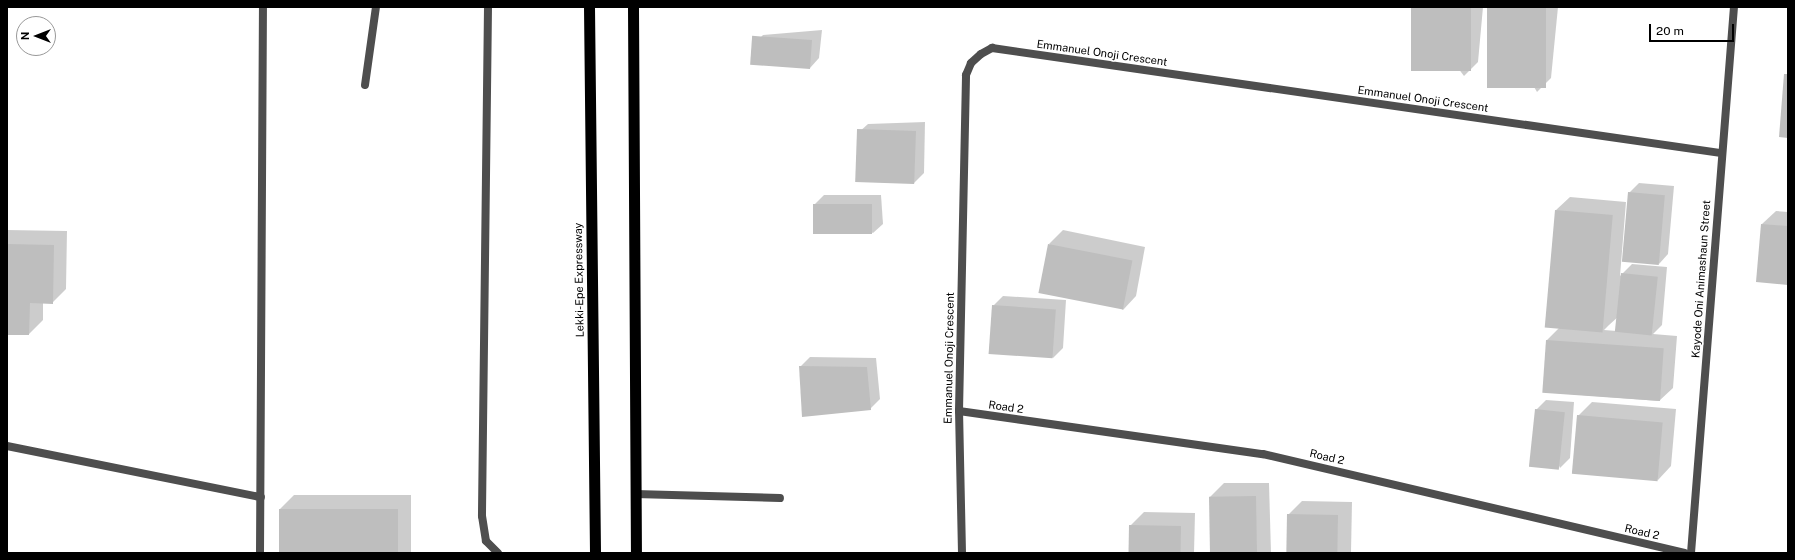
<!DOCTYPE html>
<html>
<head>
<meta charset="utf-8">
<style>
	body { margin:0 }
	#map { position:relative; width:1795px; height:560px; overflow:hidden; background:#fff; font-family:"Public Sans",sans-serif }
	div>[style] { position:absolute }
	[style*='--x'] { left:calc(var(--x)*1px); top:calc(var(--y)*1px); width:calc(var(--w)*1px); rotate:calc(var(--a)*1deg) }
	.shadow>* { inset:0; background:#0003 }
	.building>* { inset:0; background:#bebebe; transform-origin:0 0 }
	.service>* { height:8px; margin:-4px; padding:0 4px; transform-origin:4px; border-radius:4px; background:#4e4e4e }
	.minor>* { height:8px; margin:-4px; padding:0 4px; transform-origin:4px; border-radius:4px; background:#4e4e4e }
	.trunk>* { height:11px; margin:-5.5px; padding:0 5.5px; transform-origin:5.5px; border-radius:5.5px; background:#000 }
	span { translate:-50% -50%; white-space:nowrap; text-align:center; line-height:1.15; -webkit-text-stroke:3px #fff; paint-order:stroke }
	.street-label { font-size:11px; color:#000 }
	.frame { position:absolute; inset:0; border:8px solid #000; pointer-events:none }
	.north { position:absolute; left:16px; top:16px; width:40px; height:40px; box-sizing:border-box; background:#fff; border:1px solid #999; border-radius:50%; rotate:270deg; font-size:11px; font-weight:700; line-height:16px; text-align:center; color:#000 }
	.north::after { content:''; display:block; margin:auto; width:14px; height:18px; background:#000; clip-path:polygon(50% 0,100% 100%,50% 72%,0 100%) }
	.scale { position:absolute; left:1649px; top:24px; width:85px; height:18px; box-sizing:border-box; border:2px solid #000; border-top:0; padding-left:5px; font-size:12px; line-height:14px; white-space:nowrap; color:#000; -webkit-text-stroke:3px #fff; paint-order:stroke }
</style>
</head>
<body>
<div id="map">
	<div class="shadow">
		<div style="clip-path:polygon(1412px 7px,1483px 7px,1478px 62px,1464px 76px)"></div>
		<div style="clip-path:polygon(1488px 7px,1558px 7px,1551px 78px,1537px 92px)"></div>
		<div style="clip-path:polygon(822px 30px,819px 58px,810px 68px,753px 45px,763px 35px)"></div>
		<div style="clip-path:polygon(925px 122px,924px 173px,914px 183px,858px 133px,868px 124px)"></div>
		<div style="clip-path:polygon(1639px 183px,1674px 186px,1668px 254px,1659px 264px,1629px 193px)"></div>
		<div style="clip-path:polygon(824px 195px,881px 195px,883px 224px,873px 233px,814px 205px)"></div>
		<div style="clip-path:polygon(evenodd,1570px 197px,1626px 202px,1620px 276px,1632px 264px,1667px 267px,1662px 325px,1653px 334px,1677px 336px,1673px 388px,1659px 401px,1543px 392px,1547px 340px,1559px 328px,1556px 210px,1570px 197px,1619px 316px,1617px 331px,1604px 330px,1609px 325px,1619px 316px)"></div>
		<div style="clip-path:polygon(1776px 211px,1788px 212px,1788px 284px,1762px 224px)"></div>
		<div style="clip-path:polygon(7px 230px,67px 231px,66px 289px,52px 303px,43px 303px,43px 320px,29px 334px,7px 334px)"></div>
		<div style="clip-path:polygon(1063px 230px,1145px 247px,1136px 296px,1123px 310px,1049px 244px)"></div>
		<div style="clip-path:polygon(1003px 296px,1066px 300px,1063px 348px,1053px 358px,993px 306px)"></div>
		<div style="clip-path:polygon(810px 357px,876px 358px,880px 399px,870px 409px,800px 367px)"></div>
		<div style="clip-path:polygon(1546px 400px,1574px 402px,1570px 458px,1560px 468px,1536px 410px)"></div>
		<div style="clip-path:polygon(1592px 402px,1676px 409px,1671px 466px,1658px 480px,1578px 416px)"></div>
		<div style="clip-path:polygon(1224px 483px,1269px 483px,1271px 553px,1211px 553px,1210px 497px)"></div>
		<div style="clip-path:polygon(294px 495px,411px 495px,411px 552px,284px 553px,280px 509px)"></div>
		<div style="clip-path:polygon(1302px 501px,1352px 502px,1351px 553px,1287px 553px,1288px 515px)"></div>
		<div style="clip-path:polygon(1144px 512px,1195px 513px,1194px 553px,1130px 553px,1130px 526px)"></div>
	</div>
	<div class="building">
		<div style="left:1411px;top:7px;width:60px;height:64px"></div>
		<div style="left:1487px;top:7px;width:59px;height:81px"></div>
		<div style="left:812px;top:40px;width:29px;height:60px;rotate:94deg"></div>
		<div style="clip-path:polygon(1784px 74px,1788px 74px,1788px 138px,1779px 137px)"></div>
		<div style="left:916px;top:131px;width:53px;height:59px;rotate:92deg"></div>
		<div style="left:1628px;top:192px;width:37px;height:70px;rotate:5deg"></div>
		<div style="left:813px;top:204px;width:59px;height:30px"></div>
		<div style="left:1555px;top:210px;width:58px;height:118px;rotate:5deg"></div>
		<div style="clip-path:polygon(1761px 224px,1788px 226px,1788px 285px,1756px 282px)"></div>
		<div style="clip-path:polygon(7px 244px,54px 245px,53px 304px,30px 303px,29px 335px,7px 335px)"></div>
		<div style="left:1048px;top:244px;width:86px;height:50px;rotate:11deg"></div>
		<div style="left:1621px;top:273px;width:37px;height:59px;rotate:6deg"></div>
		<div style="left:992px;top:305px;width:64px;height:49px;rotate:4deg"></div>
		<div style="left:1546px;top:340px;width:118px;height:53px;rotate:4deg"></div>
		<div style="clip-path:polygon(799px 366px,867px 367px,871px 410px,802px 417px)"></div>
		<div style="left:1535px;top:409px;width:30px;height:58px;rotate:6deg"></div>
		<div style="left:1577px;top:415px;width:86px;height:59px;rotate:5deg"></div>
		<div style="left:1256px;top:496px;width:57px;height:47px;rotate:89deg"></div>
		<div style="left:279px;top:509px;width:119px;height:44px"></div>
		<div style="left:1287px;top:514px;width:51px;height:39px;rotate:1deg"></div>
		<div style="left:1129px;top:525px;width:52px;height:28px;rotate:1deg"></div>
	</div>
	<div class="service">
		<div style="--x:488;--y:7;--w:509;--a:90.68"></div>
		<div style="--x:482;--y:516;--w:25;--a:81"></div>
		<div style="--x:486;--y:541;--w:17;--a:45"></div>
		<div style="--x:365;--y:85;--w:79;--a:-82"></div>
		<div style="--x:635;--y:494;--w:145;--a:1.6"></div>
	</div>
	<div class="minor">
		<div style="--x:959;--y:411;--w:307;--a:8.1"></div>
		<div style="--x:1263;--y:454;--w:433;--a:13.2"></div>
		<div style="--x:7;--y:446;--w:259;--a:11.4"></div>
		<div style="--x:260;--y:553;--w:546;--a:-89.69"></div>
		<div style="--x:962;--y:553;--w:142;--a:-91.2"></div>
		<div style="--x:959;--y:411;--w:336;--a:-88.8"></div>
		<div style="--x:966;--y:75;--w:13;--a:-67"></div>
		<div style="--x:971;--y:63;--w:13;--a:-42"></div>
		<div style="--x:981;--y:54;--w:13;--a:-29"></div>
		<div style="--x:992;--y:48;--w:737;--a:8.2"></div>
		<div style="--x:1691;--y:553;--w:548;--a:-85.5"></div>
	</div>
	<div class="trunk">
		<div style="--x:589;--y:7;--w:546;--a:89.37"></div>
		<div style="--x:633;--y:7;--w:546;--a:89.69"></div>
	</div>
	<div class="street-label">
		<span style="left:1102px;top:53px;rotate:8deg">Emmanuel Onoji Crescent</span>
		<span style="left:1423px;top:99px;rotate:8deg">Emmanuel Onoji Crescent</span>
		<span style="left:1701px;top:279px;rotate:-86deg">Kayode Oni Animashaun Street</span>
		<span style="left:579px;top:280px;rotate:-91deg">Lekki-Epe Expressway</span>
		<span style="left:949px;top:358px;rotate:-89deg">Emmanuel Onoji Crescent</span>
		<span style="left:1006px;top:407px;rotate:8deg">Road 2</span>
		<span style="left:1327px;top:457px;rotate:13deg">Road 2</span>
		<span style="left:1642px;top:532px;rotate:13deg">Road 2</span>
	</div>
	<div class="frame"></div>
	<div class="north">N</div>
	<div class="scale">20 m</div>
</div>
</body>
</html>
